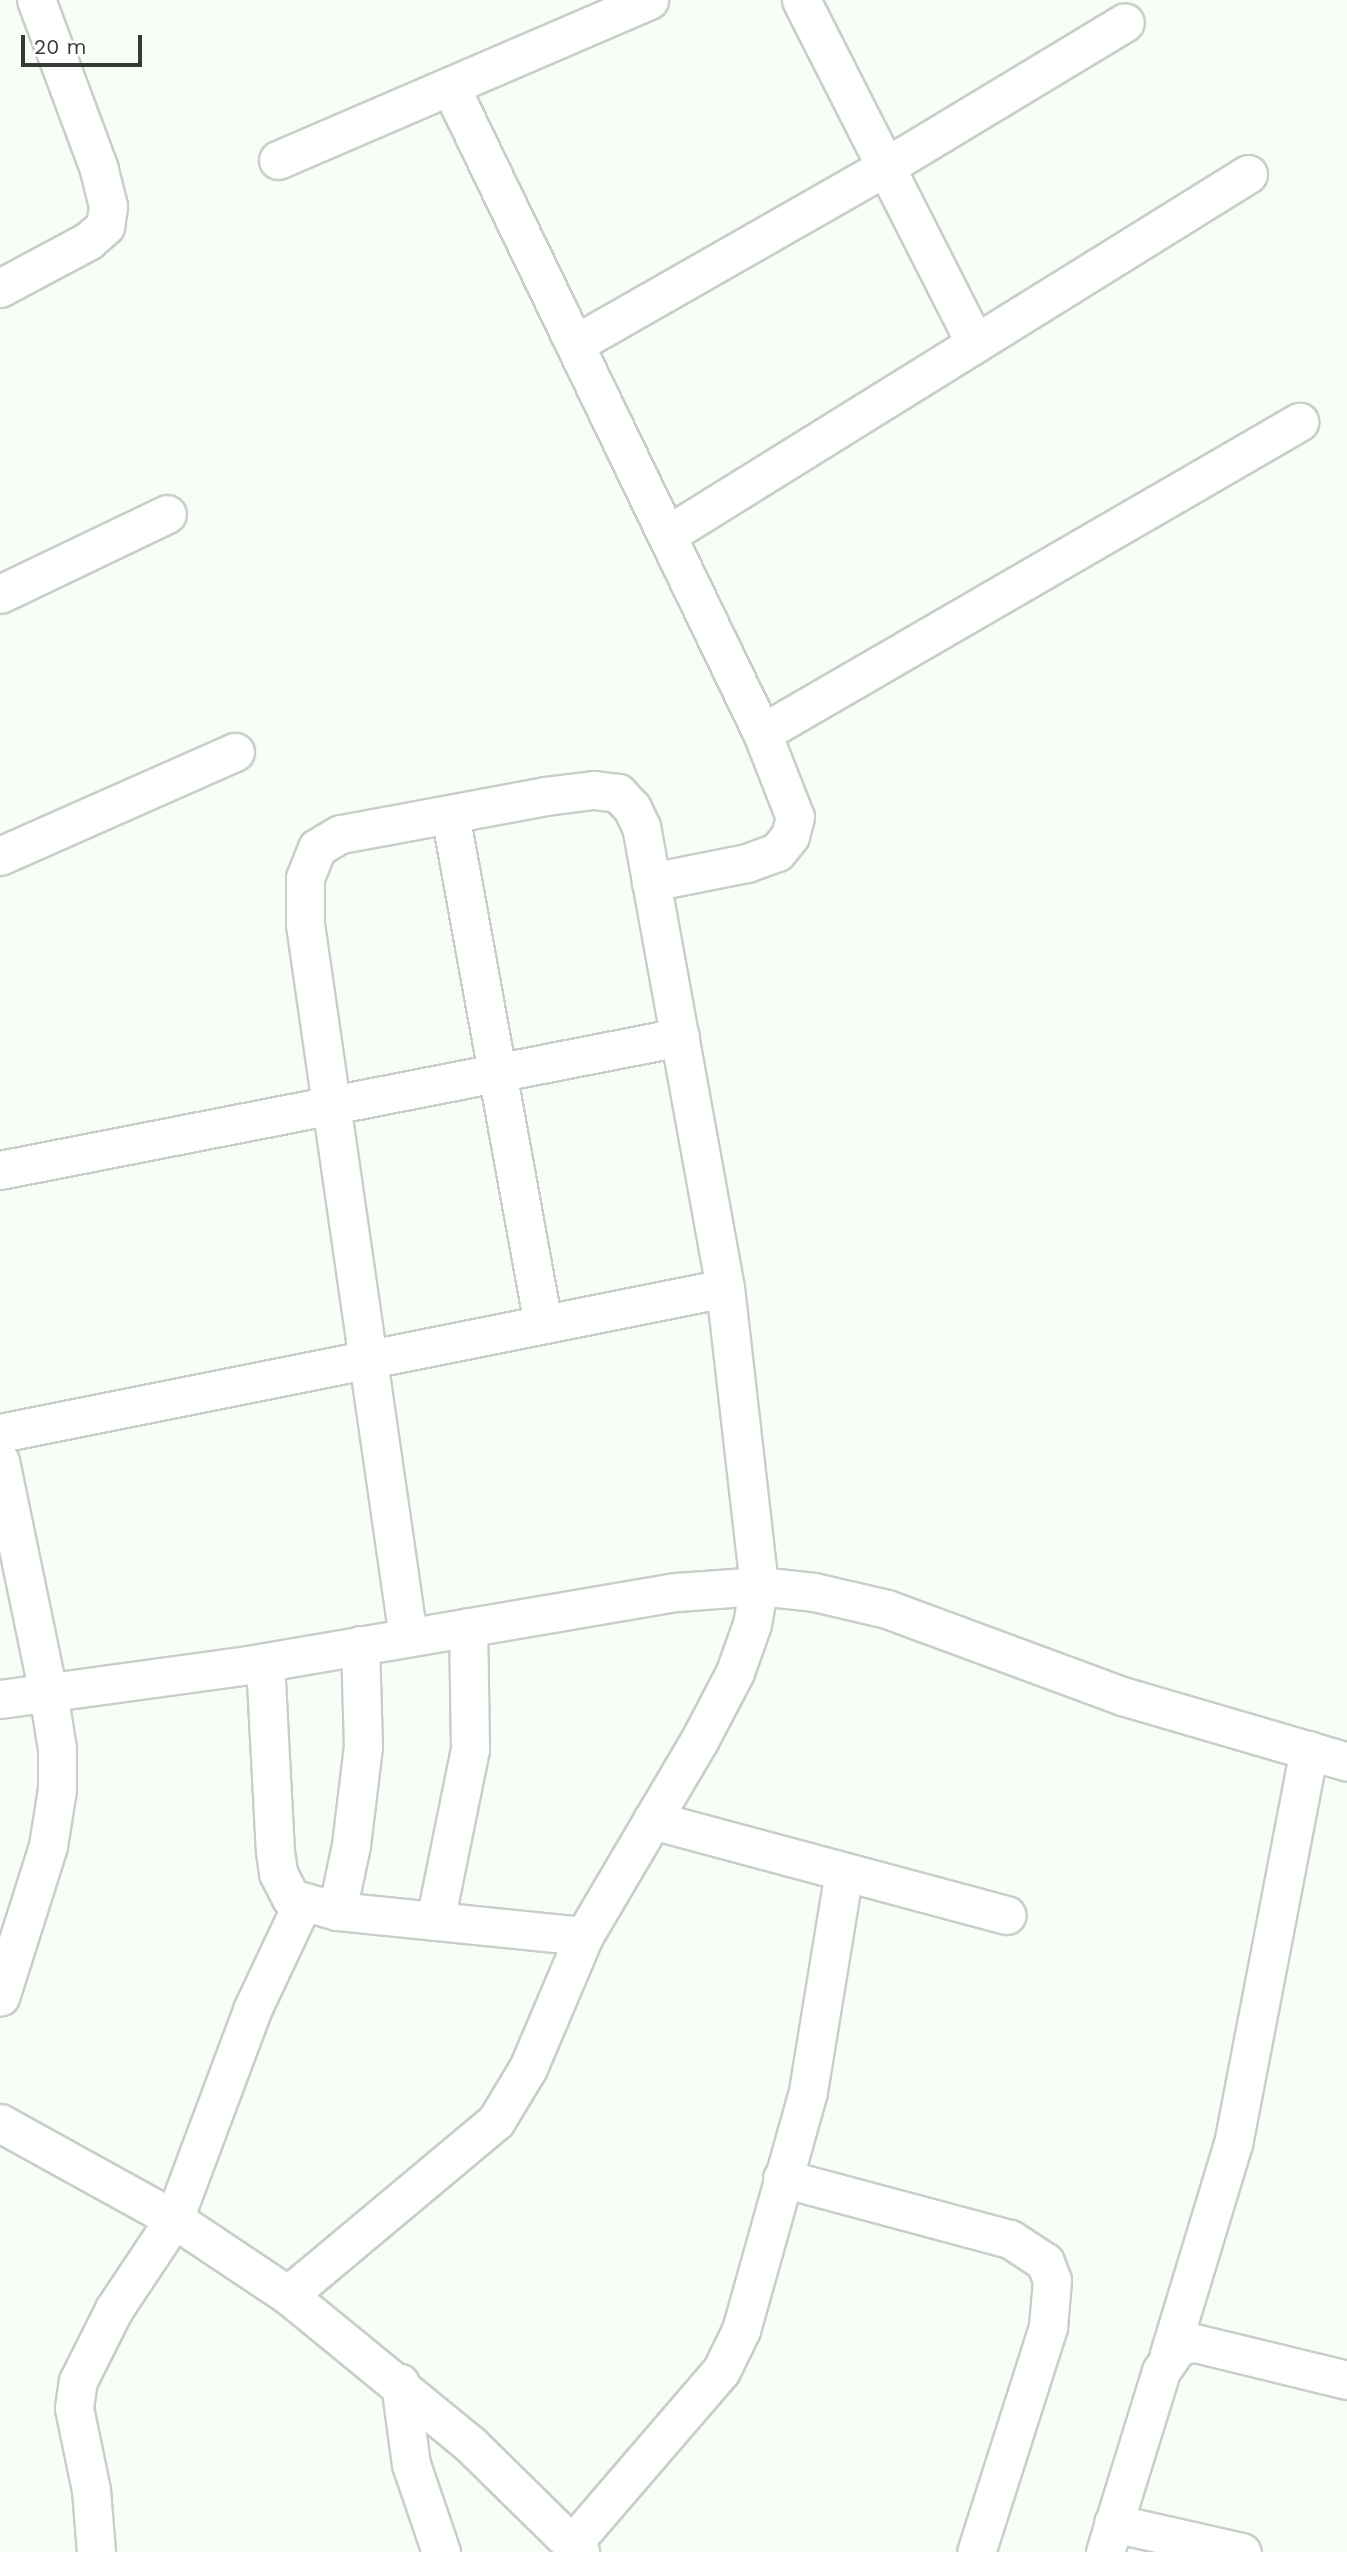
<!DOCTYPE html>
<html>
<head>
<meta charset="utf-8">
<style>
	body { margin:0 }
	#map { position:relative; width:1347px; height:2552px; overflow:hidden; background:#f6fef6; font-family:"Work Sans",sans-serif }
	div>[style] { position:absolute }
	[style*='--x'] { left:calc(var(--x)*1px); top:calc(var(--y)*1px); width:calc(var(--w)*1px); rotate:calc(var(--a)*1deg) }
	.roads { filter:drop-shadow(2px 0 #c7cfc8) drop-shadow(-2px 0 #c7cfc8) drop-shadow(0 2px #c7cfc8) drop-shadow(0 -2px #c7cfc8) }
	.street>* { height:37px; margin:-18.5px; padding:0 18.5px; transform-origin:18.5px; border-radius:18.5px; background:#fff }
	span { translate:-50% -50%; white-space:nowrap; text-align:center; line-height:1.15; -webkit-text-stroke:6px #fff; paint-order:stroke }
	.scale { position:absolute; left:21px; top:35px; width:121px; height:32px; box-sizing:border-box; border:4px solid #363936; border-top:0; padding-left:9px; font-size:21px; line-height:24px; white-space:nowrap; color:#363936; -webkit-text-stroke:5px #fff; paint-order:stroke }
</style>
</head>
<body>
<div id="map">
	<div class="roads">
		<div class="street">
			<div style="--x:801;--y:0;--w:385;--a:63.1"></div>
			<div style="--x:450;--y:86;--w:718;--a:64.26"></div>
			<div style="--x:762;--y:733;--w:90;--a:68.6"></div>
			<div style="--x:795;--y:817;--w:20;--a:105"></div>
			<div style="--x:790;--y:836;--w:21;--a:129"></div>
			<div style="--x:777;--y:852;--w:32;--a:160"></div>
			<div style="--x:747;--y:863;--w:98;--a:168.8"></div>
			<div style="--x:278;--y:160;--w:404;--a:-23.3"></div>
			<div style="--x:0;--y:288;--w:100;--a:-28.1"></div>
			<div style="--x:88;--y:241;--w:23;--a:-41"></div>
			<div style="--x:105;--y:226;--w:20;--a:-81"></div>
			<div style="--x:108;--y:206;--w:38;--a:-104"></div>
			<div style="--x:99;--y:169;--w:180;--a:-110.4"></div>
			<div style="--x:575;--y:344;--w:357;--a:-29.7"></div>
			<div style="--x:885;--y:167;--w:280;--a:-31.1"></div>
			<div style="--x:667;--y:535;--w:684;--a:-31.85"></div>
			<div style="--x:0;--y:594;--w:185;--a:-25.6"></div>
			<div style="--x:762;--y:733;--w:621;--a:-30.08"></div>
			<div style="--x:450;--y:814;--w:518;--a:79.67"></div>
			<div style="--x:0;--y:856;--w:257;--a:-23.9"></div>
			<div style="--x:0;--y:1170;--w:693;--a:-11.07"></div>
			<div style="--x:0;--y:1433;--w:739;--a:-11.31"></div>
			<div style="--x:0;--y:1461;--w:236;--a:78.3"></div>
			<div style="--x:48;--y:1692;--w:58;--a:81"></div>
			<div style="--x:57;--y:1749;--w:40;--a:90"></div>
			<div style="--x:57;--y:1789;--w:58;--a:99"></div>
			<div style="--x:48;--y:1846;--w:158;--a:107.6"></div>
			<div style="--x:265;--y:1662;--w:189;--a:87"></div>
			<div style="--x:275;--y:1851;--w:22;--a:82"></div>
			<div style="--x:278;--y:1873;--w:28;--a:63"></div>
			<div style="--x:291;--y:1898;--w:48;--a:15.8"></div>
			<div style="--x:337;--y:1911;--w:248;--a:5.8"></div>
			<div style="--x:0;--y:1699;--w:250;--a:-7.8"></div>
			<div style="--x:248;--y:1665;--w:435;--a:-9.7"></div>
			<div style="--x:677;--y:1592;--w:82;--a:-4.2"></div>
			<div style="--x:759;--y:1586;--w:55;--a:6.2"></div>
			<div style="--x:814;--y:1592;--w:75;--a:13.1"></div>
			<div style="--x:887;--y:1609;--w:251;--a:20.3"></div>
			<div style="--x:1122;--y:1696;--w:234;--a:16.3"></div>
			<div style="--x:652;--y:1820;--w:367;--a:15"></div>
			<div style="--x:337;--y:1911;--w:67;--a:-78"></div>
			<div style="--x:351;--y:1845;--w:100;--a:-83.1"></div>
			<div style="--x:363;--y:1746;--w:101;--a:-91.7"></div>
			<div style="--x:435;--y:1921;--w:176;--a:-78.5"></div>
			<div style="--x:470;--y:1749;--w:122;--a:-90.9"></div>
			<div style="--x:0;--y:2123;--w:199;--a:28.9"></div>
			<div style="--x:174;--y:2219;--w:137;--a:33.7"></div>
			<div style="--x:288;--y:2295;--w:234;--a:39.3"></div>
			<div style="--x:469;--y:2443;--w:156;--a:44.5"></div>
			<div style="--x:782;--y:2178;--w:236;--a:15"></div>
			<div style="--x:1010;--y:2239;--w:42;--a:33.3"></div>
			<div style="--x:1045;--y:2262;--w:19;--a:69"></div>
			<div style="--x:1052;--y:2280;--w:47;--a:94.9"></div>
			<div style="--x:1048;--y:2327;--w:236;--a:107.7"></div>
			<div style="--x:288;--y:2295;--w:271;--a:-39.9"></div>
			<div style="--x:496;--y:2121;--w:62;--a:-58.9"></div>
			<div style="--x:528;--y:2068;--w:143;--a:-67"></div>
			<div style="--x:584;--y:1936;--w:226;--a:-59.5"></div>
			<div style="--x:699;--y:1741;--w:78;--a:-62.4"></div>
			<div style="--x:735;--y:1672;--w:51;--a:-70.5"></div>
			<div style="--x:752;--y:1624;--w:39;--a:-80"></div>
			<div style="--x:759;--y:1586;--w:300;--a:-96.5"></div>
			<div style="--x:725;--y:1288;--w:469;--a:-100.3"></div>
			<div style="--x:641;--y:827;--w:21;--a:-115"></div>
			<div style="--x:632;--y:808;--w:21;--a:-133"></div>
			<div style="--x:618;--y:793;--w:25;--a:-173"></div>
			<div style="--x:593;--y:790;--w:47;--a:172.7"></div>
			<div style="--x:546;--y:796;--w:209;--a:169.5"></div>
			<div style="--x:340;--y:834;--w:27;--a:149"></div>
			<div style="--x:317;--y:848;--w:32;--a:112"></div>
			<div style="--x:305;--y:878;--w:46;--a:90"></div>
			<div style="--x:305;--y:924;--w:720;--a:81.78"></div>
			<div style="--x:1169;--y:2354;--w:220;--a:-73.1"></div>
			<div style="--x:1233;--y:2144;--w:401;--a:-79.1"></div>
			<div style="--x:400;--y:2383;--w:82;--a:82.3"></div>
			<div style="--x:411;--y:2464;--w:93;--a:71.2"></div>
			<div style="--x:1113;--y:2523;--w:132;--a:12.7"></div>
			<div style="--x:572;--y:2544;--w:228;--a:-49.3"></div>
			<div style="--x:721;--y:2371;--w:46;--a:-64"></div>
			<div style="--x:741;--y:2330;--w:248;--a:-74.3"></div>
			<div style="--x:808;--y:2091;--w:222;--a:-80.7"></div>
			<div style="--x:96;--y:2552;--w:62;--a:-94.6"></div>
			<div style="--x:91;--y:2490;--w:84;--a:-101.7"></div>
			<div style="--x:74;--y:2408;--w:27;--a:-82"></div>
			<div style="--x:78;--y:2381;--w:80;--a:-63.4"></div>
			<div style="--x:114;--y:2309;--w:108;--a:-56.3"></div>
			<div style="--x:174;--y:2219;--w:225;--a:-69.5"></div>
			<div style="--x:253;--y:2008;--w:115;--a:-64.8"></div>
			<div style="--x:1105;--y:2552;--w:189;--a:-72.8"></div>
			<div style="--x:1161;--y:2371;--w:32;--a:-55"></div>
			<div style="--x:1179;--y:2345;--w:16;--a:-7"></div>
			<div style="--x:1195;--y:2343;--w:156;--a:13.7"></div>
		</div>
	</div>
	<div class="scale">20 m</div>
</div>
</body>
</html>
